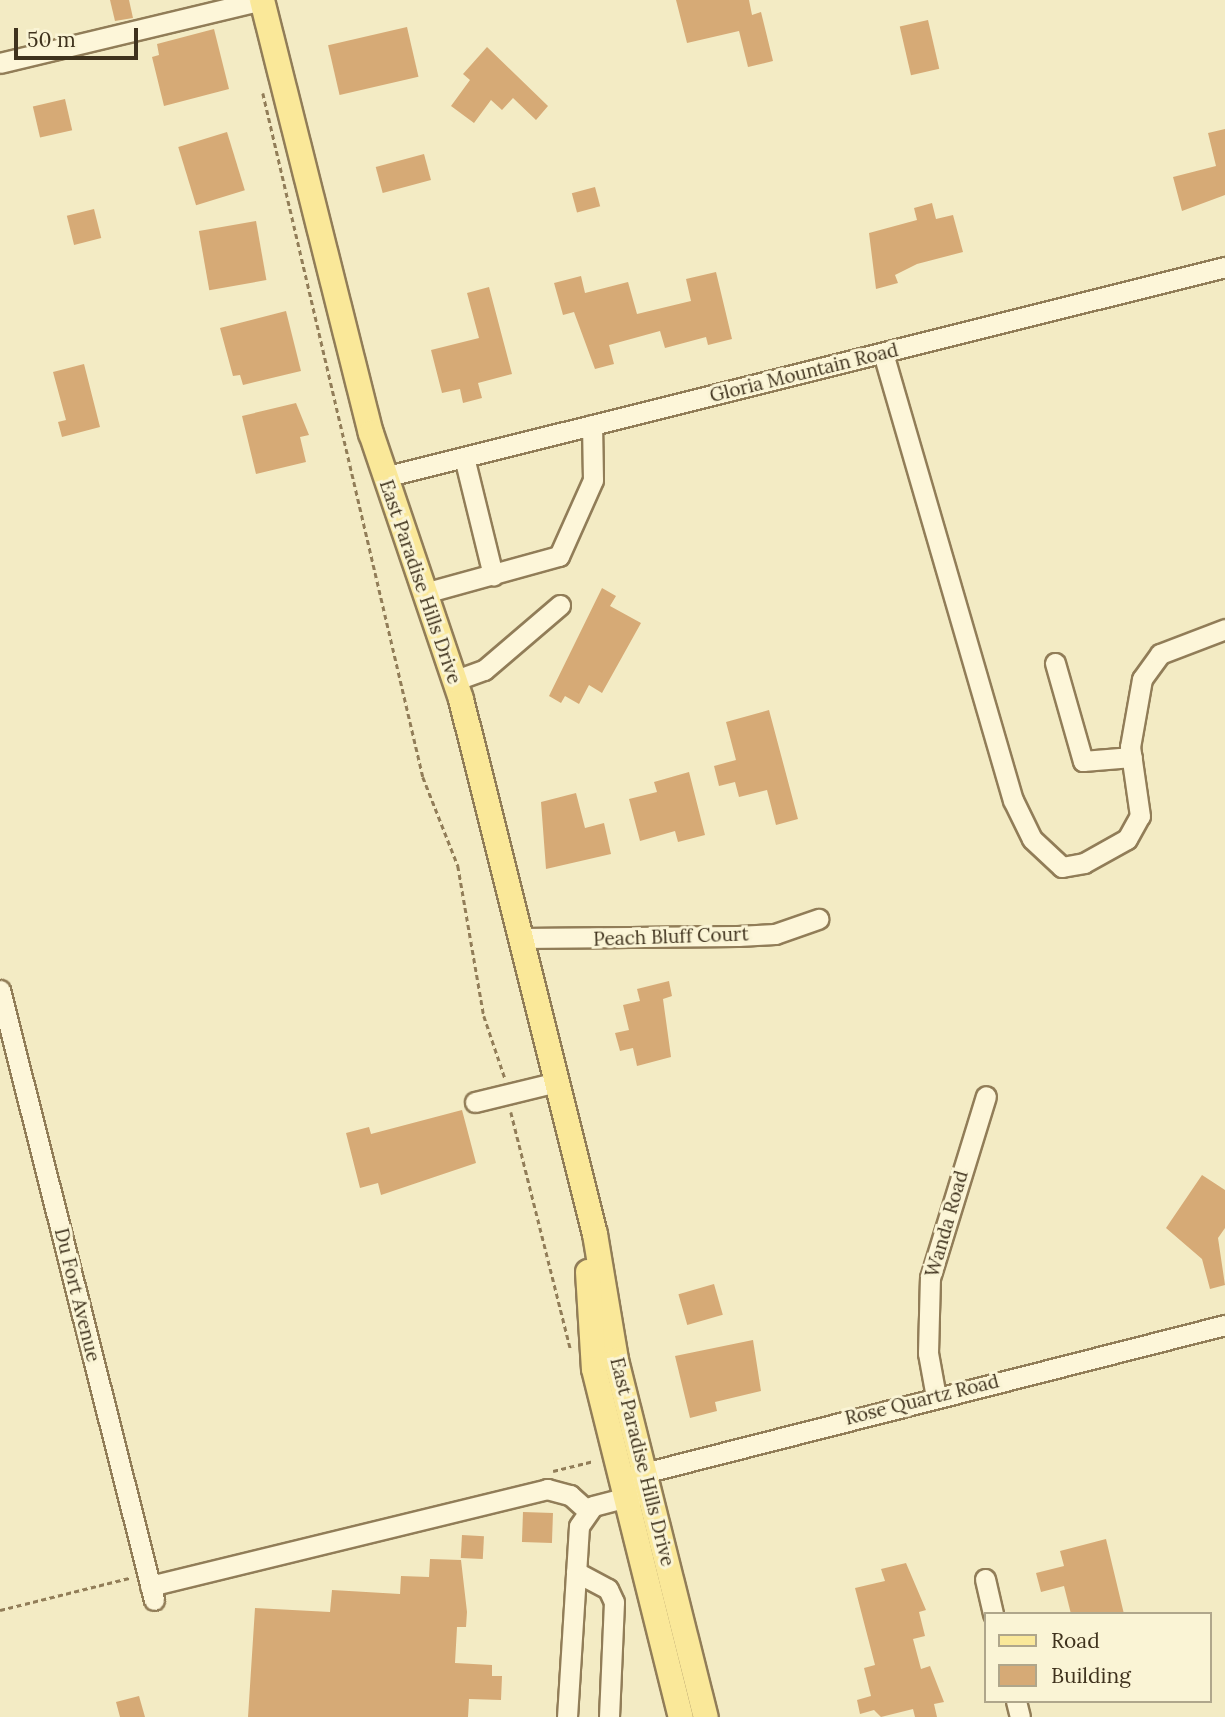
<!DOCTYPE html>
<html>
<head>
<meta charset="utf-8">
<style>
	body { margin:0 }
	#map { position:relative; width:1225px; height:1717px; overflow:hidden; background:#f3ebc4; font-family:Lora,serif }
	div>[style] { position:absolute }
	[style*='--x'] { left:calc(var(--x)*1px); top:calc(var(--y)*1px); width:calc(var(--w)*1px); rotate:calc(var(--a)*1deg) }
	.building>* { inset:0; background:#d6aa76; transform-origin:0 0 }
	.path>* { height:2.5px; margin-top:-1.25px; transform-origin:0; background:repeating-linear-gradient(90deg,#917d58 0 5px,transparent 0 8.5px) }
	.roads { filter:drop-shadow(2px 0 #917d58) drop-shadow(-2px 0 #917d58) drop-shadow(0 2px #917d58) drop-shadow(0 -2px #917d58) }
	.minor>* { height:19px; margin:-9.5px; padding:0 9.5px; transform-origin:9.5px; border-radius:9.5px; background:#fdf6d9 }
	.major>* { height:24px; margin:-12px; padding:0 12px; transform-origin:12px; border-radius:12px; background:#fae899 }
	span { translate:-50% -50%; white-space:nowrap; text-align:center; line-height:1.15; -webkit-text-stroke:6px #faf4d5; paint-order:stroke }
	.street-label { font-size:19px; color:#3f321d }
	.legend { position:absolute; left:984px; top:1612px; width:228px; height:91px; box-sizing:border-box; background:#faf4d5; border:2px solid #afa68b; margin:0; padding:9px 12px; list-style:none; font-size:21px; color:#3f321d }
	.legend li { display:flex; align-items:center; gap:14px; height:35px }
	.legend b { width:35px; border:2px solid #afa68b }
	.scale { position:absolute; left:14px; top:28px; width:124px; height:32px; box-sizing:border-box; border:4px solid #3f321d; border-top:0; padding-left:9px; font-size:21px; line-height:24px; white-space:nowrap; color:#3f321d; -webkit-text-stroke:5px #faf4d5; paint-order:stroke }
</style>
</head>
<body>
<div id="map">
	<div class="building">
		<div style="clip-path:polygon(110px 0,129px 0,133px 18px,115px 21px)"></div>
		<div style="clip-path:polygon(676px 0,749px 0,752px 15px,761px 12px,773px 61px,748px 67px,739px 31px,687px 43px)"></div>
		<div style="left:928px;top:20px;width:50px;height:29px;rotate:77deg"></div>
		<div style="left:407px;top:27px;width:51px;height:81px;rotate:77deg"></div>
		<div style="clip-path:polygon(214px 29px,229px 89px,164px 106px,152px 57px,159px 55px,157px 44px)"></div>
		<div style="clip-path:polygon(487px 47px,548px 106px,536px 120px,513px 98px,502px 110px,491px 100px,474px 123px,451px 106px,470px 80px,463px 74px)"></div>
		<div style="left:65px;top:99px;width:32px;height:33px;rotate:77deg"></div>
		<div style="clip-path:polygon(1225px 129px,1225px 195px,1182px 211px,1173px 177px,1216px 166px,1208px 133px)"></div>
		<div style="left:227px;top:132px;width:61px;height:51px;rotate:73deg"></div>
		<div style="left:424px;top:154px;width:27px;height:50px;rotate:75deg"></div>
		<div style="left:595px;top:187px;width:20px;height:24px;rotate:75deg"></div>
		<div style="clip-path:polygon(932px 203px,936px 219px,953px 215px,963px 252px,917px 264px,895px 275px,898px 283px,876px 289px,869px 233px,917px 220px,914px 208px)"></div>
		<div style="left:94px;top:209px;width:30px;height:28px;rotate:76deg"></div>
		<div style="left:256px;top:221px;width:60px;height:58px;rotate:80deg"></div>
		<div style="clip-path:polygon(716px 272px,732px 339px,708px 345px,706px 337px,665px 348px,660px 331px,609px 345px,614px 364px,595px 369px,574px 312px,563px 315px,554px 283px,581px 276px,585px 293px,628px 282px,637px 314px,691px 301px,686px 279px)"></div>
		<div style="clip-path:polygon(489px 287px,512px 374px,478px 383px,482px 398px,463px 403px,460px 389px,442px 393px,431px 350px,479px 338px,467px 293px)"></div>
		<div style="clip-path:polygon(286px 311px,301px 371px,243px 385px,240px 375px,233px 376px,220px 328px)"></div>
		<div style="clip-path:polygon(84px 364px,100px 427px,62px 437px,58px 422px,66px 420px,53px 372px)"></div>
		<div style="clip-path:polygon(296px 403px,309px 435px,300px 437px,306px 462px,256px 474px,242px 416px)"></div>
		<div style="clip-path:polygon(602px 588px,616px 596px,610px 606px,641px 623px,602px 693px,589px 685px,579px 704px,565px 696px,561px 703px,549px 696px)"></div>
		<div style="clip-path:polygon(769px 710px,798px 819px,776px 825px,767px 790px,739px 797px,735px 782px,719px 786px,714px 766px,736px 760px,726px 722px)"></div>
		<div style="clip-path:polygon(689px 772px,705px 835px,678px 842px,675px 831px,640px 841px,629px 799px,657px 792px,654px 782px)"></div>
		<div style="clip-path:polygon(576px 793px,585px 828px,604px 823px,611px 854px,546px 869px,541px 802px)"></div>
		<div style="clip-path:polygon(669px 981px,672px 996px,663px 999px,671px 1057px,637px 1066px,633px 1048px,620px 1051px,615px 1033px,629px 1030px,623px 1005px,640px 1001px,637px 989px)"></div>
		<div style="clip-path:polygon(462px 1110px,476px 1163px,381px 1195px,378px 1183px,360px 1188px,346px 1133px,369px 1127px,371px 1134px)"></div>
		<div style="clip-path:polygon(1202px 1175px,1225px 1190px,1225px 1228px,1218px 1238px,1225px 1285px,1210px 1289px,1202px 1259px,1166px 1228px)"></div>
		<div style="left:714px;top:1284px;width:32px;height:37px;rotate:74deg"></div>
		<div style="clip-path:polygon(753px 1340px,761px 1391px,715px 1402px,717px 1411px,690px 1418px,675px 1356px)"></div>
		<div style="left:523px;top:1512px;width:30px;height:30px;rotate:2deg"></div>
		<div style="left:462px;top:1535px;width:22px;height:23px;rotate:3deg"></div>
		<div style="clip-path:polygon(1106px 1539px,1124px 1614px,1071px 1614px,1064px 1586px,1041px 1592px,1036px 1573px,1064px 1566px,1060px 1551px)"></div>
		<div style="clip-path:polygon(430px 1559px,461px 1560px,467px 1612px,466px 1627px,457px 1627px,455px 1663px,492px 1665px,492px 1676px,502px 1676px,501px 1700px,469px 1699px,468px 1717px,248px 1717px,255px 1608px,330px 1612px,332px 1590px,400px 1594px,401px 1576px,429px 1577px)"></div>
		<div style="clip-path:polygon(906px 1563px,926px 1610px,919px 1612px,925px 1636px,913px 1639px,921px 1669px,930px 1666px,944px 1702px,934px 1704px,937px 1717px,915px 1717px,913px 1709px,881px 1717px,874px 1710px,860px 1714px,857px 1700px,871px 1696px,864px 1668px,875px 1665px,855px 1588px,885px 1581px,881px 1569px)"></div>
		<div style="clip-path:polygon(139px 1696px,145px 1717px,120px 1717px,116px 1702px)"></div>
	</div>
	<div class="path">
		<div style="--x:263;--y:93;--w:702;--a:76.83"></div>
		<div style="--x:423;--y:777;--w:96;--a:68.5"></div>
		<div style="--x:458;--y:866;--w:152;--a:80.2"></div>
		<div style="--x:484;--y:1016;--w:65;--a:71.3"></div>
		<div style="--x:511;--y:1112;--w:245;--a:75.9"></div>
		<div style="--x:553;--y:1471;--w:42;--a:-13.7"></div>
		<div style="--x:0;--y:1610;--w:133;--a:-13.9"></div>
	</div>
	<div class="roads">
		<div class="minor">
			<div style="--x:0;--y:63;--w:269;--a:-13.5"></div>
			<div style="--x:883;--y:353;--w:466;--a:73.8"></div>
			<div style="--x:1013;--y:800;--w:43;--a:64"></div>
			<div style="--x:1032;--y:839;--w:41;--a:43"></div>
			<div style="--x:1062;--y:867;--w:22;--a:-10"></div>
			<div style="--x:1084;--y:863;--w:49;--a:-29.2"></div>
			<div style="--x:1127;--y:839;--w:26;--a:-61"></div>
			<div style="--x:1140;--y:816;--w:70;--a:-98.2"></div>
			<div style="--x:1130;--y:747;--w:69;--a:-80"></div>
			<div style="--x:1142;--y:679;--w:31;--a:-54"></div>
			<div style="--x:1160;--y:654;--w:70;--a:-21"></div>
			<div style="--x:464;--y:457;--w:122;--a:76.2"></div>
			<div style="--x:384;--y:477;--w:867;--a:-14.02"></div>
			<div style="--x:428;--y:592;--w:136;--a:-15.4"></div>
			<div style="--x:559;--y:556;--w:83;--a:-65.9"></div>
			<div style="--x:593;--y:480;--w:55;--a:-91"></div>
			<div style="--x:1055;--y:663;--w:102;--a:74.1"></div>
			<div style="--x:1083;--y:761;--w:49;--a:-4.7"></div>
			<div style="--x:456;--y:680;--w:30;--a:-20"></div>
			<div style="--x:484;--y:670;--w:100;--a:-40.5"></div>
			<div style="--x:521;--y:938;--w:217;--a:-0.5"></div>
			<div style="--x:738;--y:936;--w:37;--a:-3"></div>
			<div style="--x:775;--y:934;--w:46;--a:-19.2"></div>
			<div style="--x:0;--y:990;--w:629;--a:75.83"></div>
			<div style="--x:475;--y:1102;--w:84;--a:-13.7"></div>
			<div style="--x:936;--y:1397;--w:45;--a:-100.3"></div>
			<div style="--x:928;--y:1353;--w:75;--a:-88.5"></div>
			<div style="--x:930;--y:1278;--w:190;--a:-72.9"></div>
			<div style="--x:632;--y:1476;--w:612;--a:-14.29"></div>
			<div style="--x:576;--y:1572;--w:36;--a:28"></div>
			<div style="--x:608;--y:1589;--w:14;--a:65"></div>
			<div style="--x:614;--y:1602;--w:115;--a:92.5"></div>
			<div style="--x:985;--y:1579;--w:36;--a:77"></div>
			<div style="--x:150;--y:1586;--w:409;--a:-13.7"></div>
			<div style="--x:547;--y:1489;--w:24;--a:15"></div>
			<div style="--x:570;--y:1495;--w:24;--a:42"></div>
			<div style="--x:1016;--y:1701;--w:16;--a:76"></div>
			<div style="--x:567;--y:1717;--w:191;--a:-86.4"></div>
			<div style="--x:579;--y:1526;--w:24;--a:-55"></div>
			<div style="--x:593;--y:1506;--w:48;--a:-14.6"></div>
		</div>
		<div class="major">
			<div style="--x:262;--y:0;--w:447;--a:75.9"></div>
			<div style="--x:371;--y:433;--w:281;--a:71.3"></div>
			<div style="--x:461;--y:699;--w:552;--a:75.94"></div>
			<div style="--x:595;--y:1234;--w:128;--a:80.5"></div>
			<div style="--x:616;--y:1360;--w:368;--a:75.9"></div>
			<div style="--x:588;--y:1272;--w:97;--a:86.5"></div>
			<div style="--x:594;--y:1369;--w:359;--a:76"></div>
		</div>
	</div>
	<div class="street-label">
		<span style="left:804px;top:373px;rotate:-14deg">Gloria Mountain Road</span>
		<span style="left:420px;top:582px;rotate:71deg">East Paradise Hills Drive</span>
		<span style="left:671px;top:937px;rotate:-2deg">Peach Bluff Court</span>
		<span style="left:947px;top:1224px;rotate:-74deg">Wanda Road</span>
		<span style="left:77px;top:1295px;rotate:76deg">Du Fort Avenue</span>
		<span style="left:922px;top:1400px;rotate:-14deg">Rose Quartz Road</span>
		<span style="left:642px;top:1462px;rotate:76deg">East Paradise Hills Drive</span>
	</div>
	<ul class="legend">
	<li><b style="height:9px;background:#fae899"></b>Road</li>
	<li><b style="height:19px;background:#d6aa76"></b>Building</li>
	</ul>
	<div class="scale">50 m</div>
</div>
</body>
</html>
